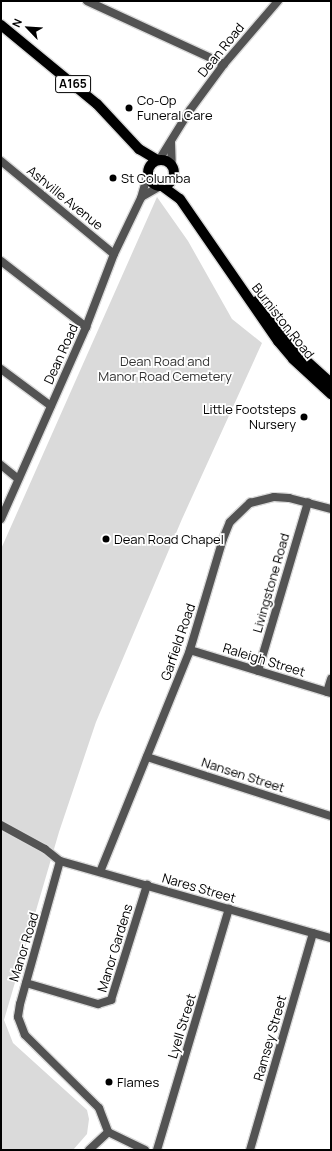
<!DOCTYPE html>
<html>
<head>
<meta charset="utf-8">
<style>
	body { margin:0 }
	#map { position:relative; width:332px; height:1151px; overflow:hidden; background:#fff; font-family:Manrope,sans-serif }
	div>[style] { position:absolute }
	[style*='--x'] { left:calc(var(--x)*1px); top:calc(var(--y)*1px); width:calc(var(--w)*1px); rotate:calc(var(--a)*1deg) }
	.green>* { inset:0; background:#dadada }
	.roads { filter:drop-shadow(1px 0 #dbdbdb) drop-shadow(-1px 0 #dbdbdb) drop-shadow(0 1px #dbdbdb) drop-shadow(0 -1px #dbdbdb) }
	.minor>* { height:8px; margin:-4px; padding:0 4px; transform-origin:4px; border-radius:4px; background:#535353 }
	.primary>* { height:10px; margin:-5px; padding:0 5px; transform-origin:5px; border-radius:5px; background:#000 }
	.primary>.ring { margin:-5px; padding:0; box-sizing:content-box; background:none; border:10px solid #000; border-radius:50% }
	.dots>* { width:11px; height:11px; translate:-50% -50%; box-sizing:border-box; border:2px solid #fff; border-radius:50% }
	span { translate:-50% -50%; white-space:nowrap; text-align:center; line-height:1.15; -webkit-text-stroke:3.5px #fff; paint-order:stroke }
	.shield-label span { padding:1px 3px; background:#fff; border:1px solid; border-radius:3px; -webkit-text-stroke-width:0 }
	.shield-label { font-size:12px; color:#000; font-weight:700 }
	.street-label { font-size:13px; color:#000 }
	.poi-label { font-size:13px; color:#000 }
	.left { translate:0 -50%; text-align:left }
	.right { translate:-100% -50%; text-align:right }
	.park-label { font-size:13px; color:#313131 }
	.frame { position:absolute; inset:0; border:2px solid #000; pointer-events:none }
	.north { position:absolute; left:8px; top:8px; width:40px; height:40px; -webkit-text-stroke:3px #fff; paint-order:stroke; rotate:295deg; font-size:11px; font-weight:700; line-height:16px; text-align:center; color:#000 }
	.north::after { content:''; display:block; margin:auto; width:14px; height:18px; background:#000; clip-path:polygon(50% 0,100% 100%,50% 72%,0 100%) }
</style>
</head>
<body>
<div id="map">
	<div class="green">
		<div style="clip-path:polygon(157px 197px,188px 241px,232px 319px,262px 343px,182px 519px,96px 722px,59px 832px,4px 1020px,13px 1043px,87px 1110px,89px 1119px,87px 1134px,73px 1150px,1px 1150px,1px 549px)"></div>
	</div>
	<div class="roads">
		<div class="minor">
			<div style="--x:87;--y:1;--w:151;--a:24.7"></div>
			<div style="--x:171;--y:142;--w:24;--a:88"></div>
			<div style="--x:159;--y:160;--w:59;--a:-58.2"></div>
			<div style="--x:190;--y:110;--w:57;--a:-53.5"></div>
			<div style="--x:224;--y:64;--w:83;--a:-49.4"></div>
			<div style="--x:1;--y:161;--w:146;--a:39.5"></div>
			<div style="--x:143;--y:196;--w:20;--a:-30"></div>
			<div style="--x:1;--y:261;--w:108;--a:37.8"></div>
			<div style="--x:1;--y:369;--w:62;--a:36.5"></div>
			<div style="--x:1;--y:465;--w:22;--a:39"></div>
			<div style="--x:1;--y:519;--w:210;--a:-66.1"></div>
			<div style="--x:86;--y:327;--w:78;--a:-69"></div>
			<div style="--x:114;--y:254;--w:62;--a:-64.3"></div>
			<div style="--x:141;--y:198;--w:26;--a:-74"></div>
			<div style="--x:190;--y:650;--w:147;--a:17"></div>
			<div style="--x:258;--y:671;--w:176;--a:-73.5"></div>
			<div style="--x:327;--y:692;--w:14;--a:-73"></div>
			<div style="--x:147;--y:757;--w:193;--a:17.8"></div>
			<div style="--x:1;--y:825;--w:50;--a:28.6"></div>
			<div style="--x:45;--y:849;--w:19;--a:39"></div>
			<div style="--x:60;--y:861;--w:148;--a:105.6"></div>
			<div style="--x:20;--y:1004;--w:13;--a:99"></div>
			<div style="--x:18;--y:1017;--w:19;--a:69"></div>
			<div style="--x:25;--y:1035;--w:104;--a:44.6"></div>
			<div style="--x:99;--y:1108;--w:26;--a:69"></div>
			<div style="--x:108;--y:1132;--w:41;--a:25.9"></div>
			<div style="--x:60;--y:861;--w:282;--a:15.9"></div>
			<div style="--x:100;--y:872;--w:236;--a:-67.9"></div>
			<div style="--x:189;--y:653;--w:119;--a:-73.4"></div>
			<div style="--x:223;--y:539;--w:18;--a:-68"></div>
			<div style="--x:230;--y:522;--w:28;--a:-44"></div>
			<div style="--x:250;--y:503;--w:25;--a:-14"></div>
			<div style="--x:274;--y:497;--w:15;--a:4"></div>
			<div style="--x:289;--y:498;--w:43;--a:14.7"></div>
			<div style="--x:26;--y:983;--w:75;--a:16.3"></div>
			<div style="--x:98;--y:1004;--w:14;--a:-17"></div>
			<div style="--x:111;--y:1000;--w:121;--a:-72.6"></div>
			<div style="--x:89;--y:1150;--w:26;--a:-43"></div>
			<div style="--x:157;--y:1150;--w:252;--a:-73.4"></div>
			<div style="--x:250;--y:1150;--w:226;--a:-73.8"></div>
		</div>
		<div class="primary">
			<div style="--x:1;--y:25;--w:124;--a:39.5"></div>
			<div style="--x:97;--y:104;--w:62;--a:47"></div>
			<div style="--x:139;--y:149;--w:21;--a:31"></div>
			<div class="ring" style="left:148px;top:160px;width:16px;height:16px"></div>
			<div style="--x:162;--y:186;--w:22;--a:36"></div>
			<div style="--x:180;--y:199;--w:173;--a:55.4"></div>
			<div style="--x:278;--y:341;--w:23;--a:50"></div>
			<div style="--x:293;--y:359;--w:52;--a:42.6"></div>
			<div style="--x:257;--y:301;--w:69;--a:51.5"></div>
			<div style="--x:300;--y:355;--w:42;--a:42.1"></div>
		</div>
	</div>
	<div class="dots">
		<div style="left:129px;top:108px;background:#000"></div>
		<div style="left:113px;top:178px;background:#000"></div>
		<div style="left:304px;top:417px;background:#000"></div>
		<div style="left:106px;top:539px;background:#000"></div>
		<div style="left:109px;top:1082px;background:#000"></div>
	</div>
	<div class="shield-label">
		<span style="left:73px;top:84px">A165</span>
	</div>
	<div class="street-label">
		<span style="left:221px;top:50px;rotate:-51deg">Dean Road</span>
		<span style="left:65px;top:198px;rotate:39deg">Ashville Avenue</span>
		<span style="left:283px;top:321px;rotate:52deg">Burniston Road</span>
		<span style="left:61px;top:354px;rotate:-66deg">Dean Road</span>
		<span style="left:271px;top:583px;rotate:-74deg">Livingstone Road</span>
		<span style="left:178px;top:642px;rotate:-71deg">Garfield Road</span>
		<span style="left:264px;top:660px;rotate:17deg">Raleigh Street</span>
		<span style="left:243px;top:775px;rotate:18deg">Nansen Street</span>
		<span style="left:199px;top:888px;rotate:16deg">Nares Street</span>
		<span style="left:24px;top:947px;rotate:-73deg">Manor Road</span>
		<span style="left:115px;top:948px;rotate:-73deg">Manor Gardens</span>
		<span style="left:182px;top:1026px;rotate:-73deg">Lyell Street</span>
		<span style="left:270px;top:1038px;rotate:-74deg">Ramsey Street</span>
	</div>
	<div class="poi-label">
		<span class="left" style="left:137px;top:108px">Co-Op<br>Funeral Care</span>
		<span class="left" style="left:121px;top:178px">St Columba</span>
		<span class="right" style="left:296px;top:417px">Little Footsteps<br>Nursery</span>
		<span class="left" style="left:114px;top:539px">Dean Road Chapel</span>
		<span class="left" style="left:117px;top:1082px">Flames</span>
	</div>
	<div class="park-label">
		<span style="left:165px;top:369px">Dean Road and<br>Manor Road Cemetery</span>
	</div>
	<div class="frame"></div>
	<div class="north">N</div>
</div>
</body>
</html>
